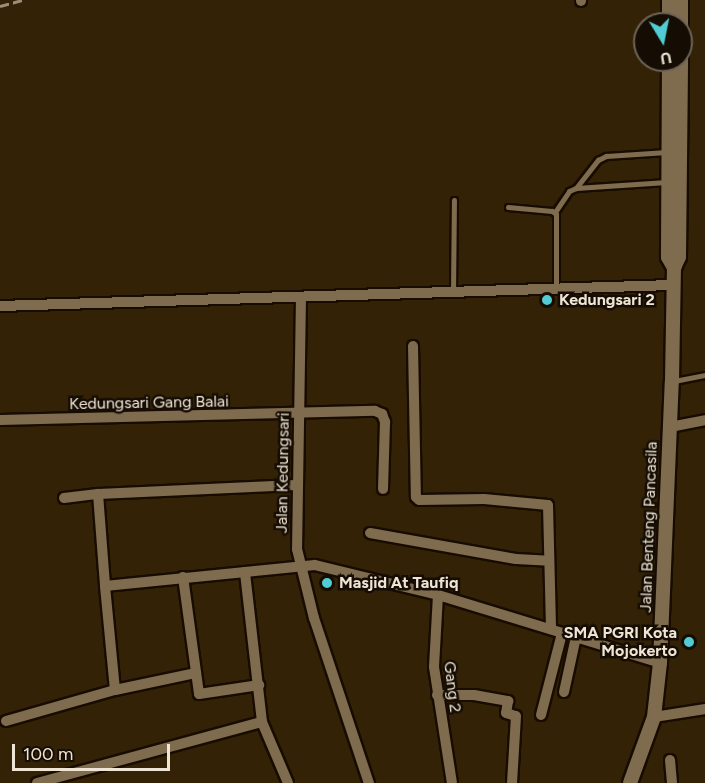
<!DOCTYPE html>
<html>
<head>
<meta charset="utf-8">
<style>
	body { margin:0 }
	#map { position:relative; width:705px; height:783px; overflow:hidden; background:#332205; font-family:Figtree,sans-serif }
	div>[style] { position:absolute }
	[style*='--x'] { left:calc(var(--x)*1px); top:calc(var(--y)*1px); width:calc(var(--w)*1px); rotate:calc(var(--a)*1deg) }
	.roads { filter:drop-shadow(2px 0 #180c00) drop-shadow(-2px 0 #180c00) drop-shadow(0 2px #180c00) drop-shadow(0 -2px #180c00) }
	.service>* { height:5px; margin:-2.5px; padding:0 2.5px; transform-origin:2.5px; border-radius:2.5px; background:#7f6b4e }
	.minor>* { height:10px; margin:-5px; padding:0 5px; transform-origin:5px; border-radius:5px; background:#7f6b4e }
	.tertiary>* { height:14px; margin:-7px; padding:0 7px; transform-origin:7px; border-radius:7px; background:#7f6b4e }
	.rail>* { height:3px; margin-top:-1.5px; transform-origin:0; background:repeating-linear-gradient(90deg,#9b8d77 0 9px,transparent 0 13.5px) }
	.dots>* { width:16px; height:16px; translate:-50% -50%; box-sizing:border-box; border:3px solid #150d03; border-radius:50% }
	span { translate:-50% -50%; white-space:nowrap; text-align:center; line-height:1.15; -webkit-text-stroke:5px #150d03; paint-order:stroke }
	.poi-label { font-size:16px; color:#f0e5d5; font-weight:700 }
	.left { translate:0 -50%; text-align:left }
	.right { translate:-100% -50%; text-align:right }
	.street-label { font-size:16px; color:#f0e5d5 }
	.north { position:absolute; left:633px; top:12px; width:60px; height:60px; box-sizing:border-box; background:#150d03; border:2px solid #6d6357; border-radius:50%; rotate:170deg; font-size:16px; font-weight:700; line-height:24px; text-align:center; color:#f0e5d5 }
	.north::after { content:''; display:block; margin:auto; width:21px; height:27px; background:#51ccd5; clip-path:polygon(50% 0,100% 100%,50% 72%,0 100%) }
	.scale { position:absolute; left:12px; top:744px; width:158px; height:27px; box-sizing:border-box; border:3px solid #f0e5d5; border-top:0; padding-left:8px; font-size:18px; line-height:21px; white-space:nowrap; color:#f0e5d5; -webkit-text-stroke:4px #150d03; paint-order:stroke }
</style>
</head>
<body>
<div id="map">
	<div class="roads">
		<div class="service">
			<div style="--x:576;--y:188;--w:36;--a:-52"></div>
			<div style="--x:598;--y:160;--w:9;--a:-27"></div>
			<div style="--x:606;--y:156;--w:61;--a:-3.8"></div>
			<div style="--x:508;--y:207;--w:44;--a:5.2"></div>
			<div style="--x:552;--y:211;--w:5;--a:37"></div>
			<div style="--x:556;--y:214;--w:74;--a:90"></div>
			<div style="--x:555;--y:212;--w:25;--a:-56"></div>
			<div style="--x:569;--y:191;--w:8;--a:-23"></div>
			<div style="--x:576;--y:188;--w:91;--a:-3.8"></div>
			<div style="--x:453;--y:292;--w:92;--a:-89.4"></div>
			<div style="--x:674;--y:381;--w:32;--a:-11"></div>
		</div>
		<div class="minor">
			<div style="--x:581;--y:1;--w:1;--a:-90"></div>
			<div style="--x:301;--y:297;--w:252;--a:90.9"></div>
			<div style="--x:297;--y:549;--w:71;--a:76.2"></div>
			<div style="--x:314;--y:618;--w:174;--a:71.6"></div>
			<div style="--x:0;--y:306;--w:673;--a:-1.79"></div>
			<div style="--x:413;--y:346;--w:151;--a:88.9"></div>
			<div style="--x:416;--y:497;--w:4;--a:45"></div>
			<div style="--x:419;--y:500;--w:65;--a:-0.9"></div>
			<div style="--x:484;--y:499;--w:64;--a:5.4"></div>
			<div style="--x:548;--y:505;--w:124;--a:88.6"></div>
			<div style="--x:0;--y:420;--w:375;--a:-1.4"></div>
			<div style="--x:375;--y:411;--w:8;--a:23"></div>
			<div style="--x:382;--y:414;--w:9;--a:69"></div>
			<div style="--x:385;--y:422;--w:67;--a:91.7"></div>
			<div style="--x:670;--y:427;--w:36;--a:-11"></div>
			<div style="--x:98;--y:494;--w:92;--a:85.6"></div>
			<div style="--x:64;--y:498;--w:34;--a:-7"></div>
			<div style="--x:98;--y:494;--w:198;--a:-2.6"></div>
			<div style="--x:370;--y:533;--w:148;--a:10.1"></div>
			<div style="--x:516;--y:559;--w:33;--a:3"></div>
			<div style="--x:183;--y:577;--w:118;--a:82.2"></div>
			<div style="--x:199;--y:694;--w:61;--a:-8.5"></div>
			<div style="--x:438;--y:595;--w:72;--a:93.2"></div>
			<div style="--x:434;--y:667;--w:117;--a:81.2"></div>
			<div style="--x:115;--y:690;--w:104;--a:-95.5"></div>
			<div style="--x:105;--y:586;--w:141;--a:-5.7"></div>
			<div style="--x:564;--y:692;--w:56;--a:-77.7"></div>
			<div style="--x:437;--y:695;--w:37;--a:0"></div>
			<div style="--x:474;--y:695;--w:35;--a:10"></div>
			<div style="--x:508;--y:701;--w:12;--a:99"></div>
			<div style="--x:506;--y:713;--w:10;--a:17"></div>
			<div style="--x:516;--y:716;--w:67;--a:93.4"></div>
			<div style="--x:541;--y:715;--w:85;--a:-75.6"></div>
			<div style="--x:654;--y:717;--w:52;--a:-8.9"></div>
			<div style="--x:6;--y:721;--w:113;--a:-15.9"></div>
			<div style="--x:115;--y:690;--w:83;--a:-11.9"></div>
			<div style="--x:670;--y:760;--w:23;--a:85"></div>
			<div style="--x:37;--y:783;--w:233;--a:-15.2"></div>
			<div style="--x:288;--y:783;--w:66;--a:-113.1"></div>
			<div style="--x:262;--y:722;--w:151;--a:-96.5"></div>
			<div style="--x:245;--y:572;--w:70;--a:-5.7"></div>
			<div style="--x:315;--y:565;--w:127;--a:13.7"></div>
			<div style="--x:438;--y:595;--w:232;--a:17"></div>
		</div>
		<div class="tertiary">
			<div style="--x:669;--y:24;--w:24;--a:-90"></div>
			<div style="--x:681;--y:39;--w:39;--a:-90"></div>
			<div style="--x:669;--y:60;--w:197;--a:90.3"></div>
			<div style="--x:668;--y:257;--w:13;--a:61"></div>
			<div style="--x:630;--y:783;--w:70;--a:-70"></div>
			<div style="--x:654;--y:717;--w:54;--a:-83.7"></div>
			<div style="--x:660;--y:663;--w:282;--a:-87.6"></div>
			<div style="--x:672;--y:381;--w:113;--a:-89"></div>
			<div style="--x:674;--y:268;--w:12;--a:-66"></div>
			<div style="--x:679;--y:257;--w:197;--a:-89.4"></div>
		</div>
	</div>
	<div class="rail">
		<div style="--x:0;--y:6;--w:24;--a:-15"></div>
	</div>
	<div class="dots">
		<div style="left:547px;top:300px;background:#51ccd5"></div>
		<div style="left:327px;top:583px;background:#51ccd5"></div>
		<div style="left:689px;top:642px;background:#51ccd5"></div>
	</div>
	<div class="poi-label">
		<span class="left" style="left:559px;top:300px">Kedungsari 2</span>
		<span class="left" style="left:339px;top:583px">Masjid At Taufiq</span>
		<span class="right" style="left:677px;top:642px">SMA PGRI Kota<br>Mojokerto</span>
	</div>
	<div class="street-label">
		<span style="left:149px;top:403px;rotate:-1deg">Kedungsari Gang Balai</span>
		<span style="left:283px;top:473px;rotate:-89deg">Jalan Kedungsari</span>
		<span style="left:649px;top:527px;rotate:-88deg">Jalan Benteng Pancasila</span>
		<span style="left:452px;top:687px;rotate:83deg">Gang 2</span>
	</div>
	<div class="north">U</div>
	<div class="scale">100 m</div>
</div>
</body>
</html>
